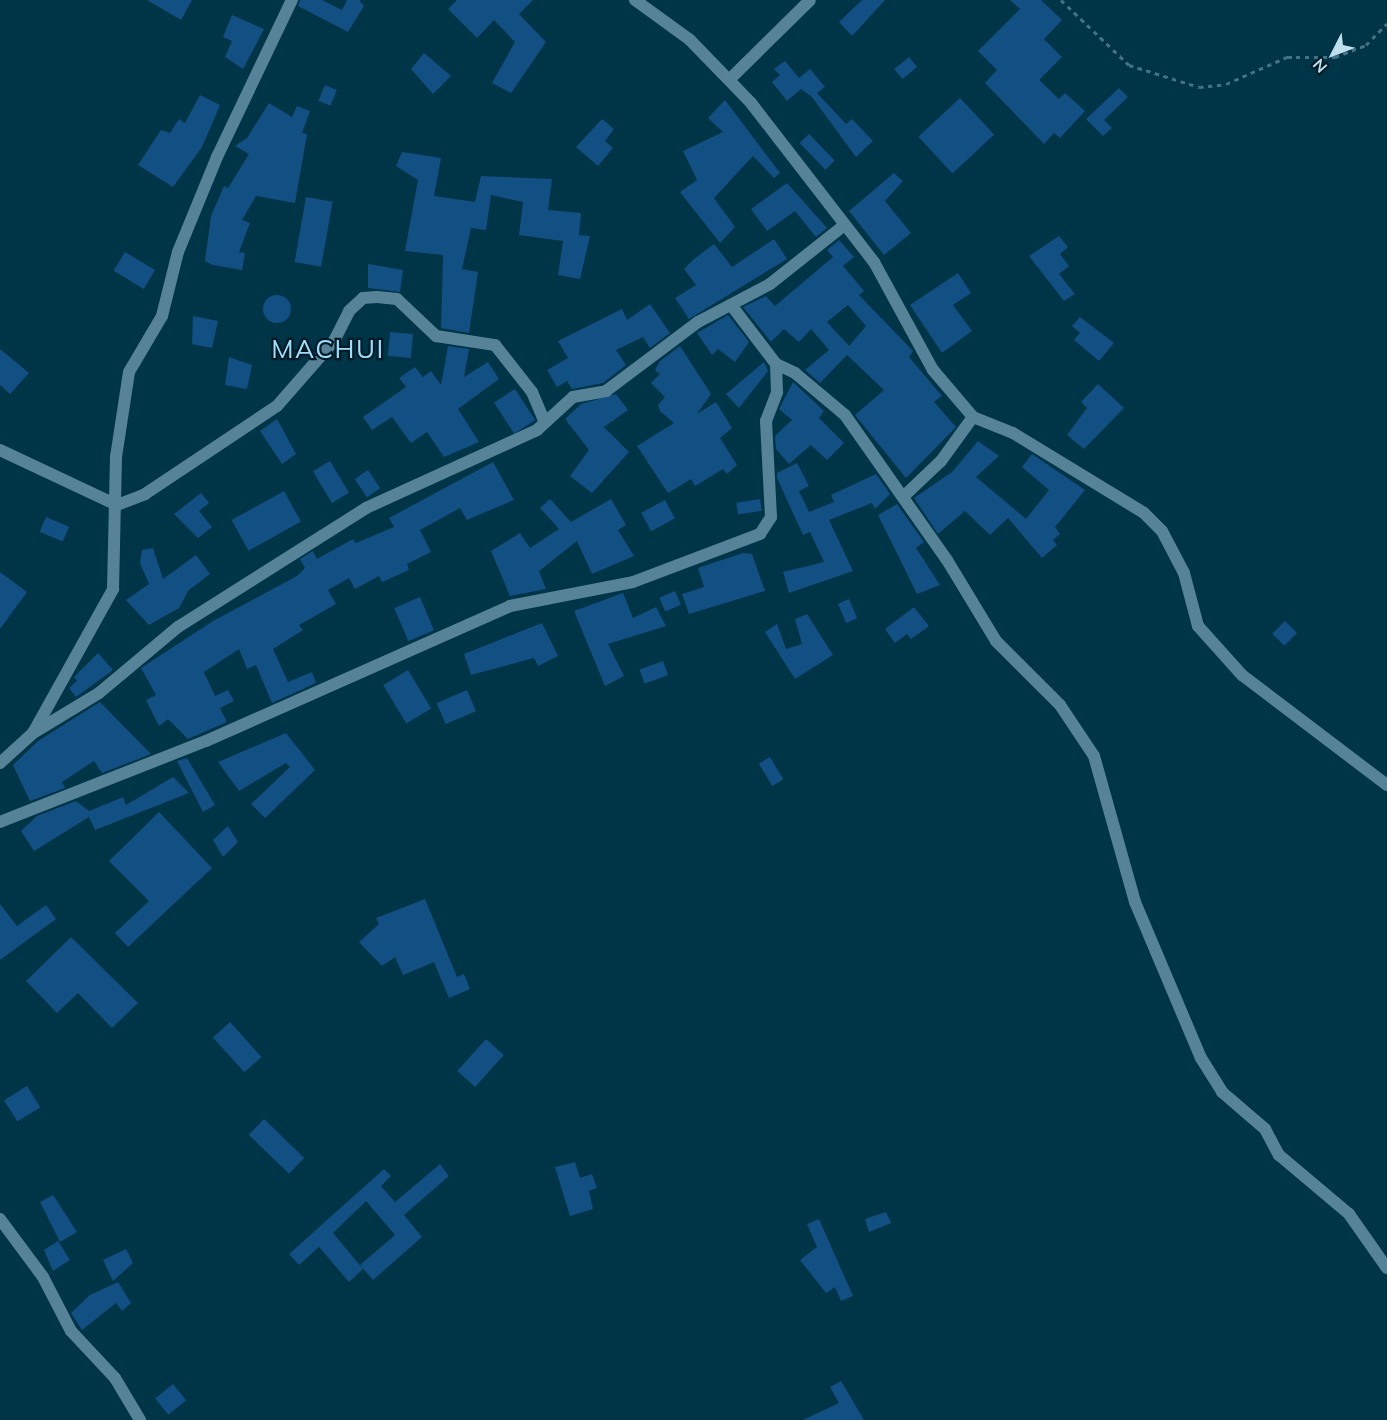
<!DOCTYPE html>
<html>
<head>
<meta charset="utf-8">
<style>
	body { margin:0 }
	#map { position:relative; width:1387px; height:1420px; overflow:hidden; background:#003447; font-family:Mulish,sans-serif }
	div>[style] { position:absolute }
	[style*='--x'] { left:calc(var(--x)*1px); top:calc(var(--y)*1px); width:calc(var(--w)*1px); rotate:calc(var(--a)*1deg) }
	.building>* { inset:0; background:#124f83; transform-origin:0 0 }
	.round { border-radius:50% }
	.path>* { height:3px; margin-top:-1.5px; transform-origin:0; background:repeating-linear-gradient(90deg,#457283 0 4.5px,transparent 0 9px) }
	.minor>* { height:12px; margin:-6px; padding:0 6px; transform-origin:6px; border-radius:6px; background:#568398 }
	span { translate:-50% -50%; white-space:nowrap; text-align:center; line-height:1.15; -webkit-text-stroke:4.5px #011a25; paint-order:stroke }
	.quarter-label { font-size:26px; color:#9dddfb; letter-spacing:1.5px }
	.north { position:absolute; left:1303px; top:24px; width:60px; height:60px; -webkit-text-stroke:4px #011a25; paint-order:stroke; rotate:228deg; font-size:16px; font-weight:700; line-height:24px; text-align:center; color:#c0dfee }
	.north::after { content:''; display:block; margin:auto; width:21px; height:27px; background:#c0dfee; clip-path:polygon(50% 0,100% 100%,50% 72%,0 100%) }
</style>
</head>
<body>
<div id="map">
	<div class="building">
		<div style="clip-path:polygon(147px 0,192px 0,181px 20px)"></div>
		<div style="clip-path:polygon(300px 0,322px 0,342px 10px,347px 0,359px 0,364px 6px,348px 32px,298px 6px)"></div>
		<div style="clip-path:polygon(457px 0,533px 0,519px 14px,546px 42px,511px 93px,492px 83px,515px 42px,494px 20px,477px 38px,448px 9px)"></div>
		<div style="clip-path:polygon(862px 0,885px 0,852px 36px,839px 22px)"></div>
		<div style="clip-path:polygon(1010px 0,1041px 0,1062px 20px,1044px 39px,1062px 57px,1039px 80px,1059px 99px,1065px 93px,1085px 111px,1060px 138px,1054px 133px,1044px 144px,985px 83px,997px 70px,978px 51px,1020px 9px)"></div>
		<div style="clip-path:polygon(232px 15px,264px 29px,243px 69px,225px 57px,232px 41px,223px 37px)"></div>
		<div style="clip-path:polygon(424px 53px,451px 76px,433px 94px,411px 69px)"></div>
		<div style="left:909px;top:57px;width:13px;height:19px;rotate:51deg"></div>
		<div style="clip-path:polygon(785px 61px,799px 78px,810px 69px,825px 87px,817px 93px,846px 124px,852px 119px,873px 141px,856px 157px,812px 97px,801px 89px,787px 101px,772px 82px,780px 75px,774px 69px)"></div>
		<div style="left:325px;top:85px;width:13px;height:17px;rotate:23deg"></div>
		<div style="clip-path:polygon(1119px 88px,1128px 97px,1104px 120px,1112px 128px,1103px 136px,1086px 119px)"></div>
		<div style="clip-path:polygon(200px 95px,220px 105px,202px 147px,173px 187px,138px 165px,161px 130px,170px 133px,179px 119px,185px 123px)"></div>
		<div style="left:960px;top:98px;width:50px;height:57px;rotate:47deg"></div>
		<div style="clip-path:polygon(725px 100px,780px 173px,774px 178px,753px 156px,714px 198px,735px 227px,720px 243px,680px 192px,697px 180px,683px 151px,723px 132px,708px 118px)"></div>
		<div style="clip-path:polygon(269px 103px,292px 117px,297px 106px,310px 111px,302px 133px,307px 134px,295px 203px,256px 196px,242px 220px,250px 223px,239px 252px,245px 253px,242px 270px,213px 265px,205px 261px,211px 216px,224px 186px,228px 188px,249px 154px,235px 146px,247px 138px)"></div>
		<div style="clip-path:polygon(602px 119px,614px 129px,605px 141px,613px 148px,598px 166px,576px 147px)"></div>
		<div style="left:809px;top:134px;width:37px;height:13px;rotate:46deg"></div>
		<div style="clip-path:polygon(402px 152px,441px 158px,434px 196px,475px 202px,481px 176px,552px 179px,548px 210px,581px 213px,579px 235px,590px 236px,580px 279px,558px 275px,563px 241px,519px 235px,523px 202px,491px 195px,486px 230px,471px 228px,462px 269px,478px 272px,469px 333px,441px 328px,443px 255px,405px 251px,418px 180px,396px 166px)"></div>
		<div style="clip-path:polygon(894px 173px,903px 181px,885px 201px,911px 233px,884px 255px,849px 211px)"></div>
		<div style="clip-path:polygon(787px 183px,827px 228px,816px 237px,795px 211px,767px 231px,751px 209px)"></div>
		<div style="left:306px;top:197px;width:27px;height:66px;rotate:10deg"></div>
		<div style="clip-path:polygon(1059px 236px,1068px 247px,1060px 254px,1069px 266px,1059px 274px,1075px 294px,1064px 301px,1029px 256px)"></div>
		<div style="clip-path:polygon(774px 239px,787px 259px,689px 319px,675px 298px,696px 285px,684px 269px,694px 259px,714px 244px,732px 267px)"></div>
		<div style="clip-path:polygon(evenodd,839px 240px,854px 257px,843px 266px,864px 291px,859px 295px,913px 351px,909px 357px,942px 396px,934px 402px,956px 427px,906px 478px,855px 415px,884px 390px,847px 355px,820px 383px,805px 370px,829px 350px,811px 329px,799px 342px,784px 329px,771px 342px,743px 307px,766px 296px,775px 306px,833px 257px,827px 250px,839px 240px,848px 305px,866px 326px,849px 346px,827px 322px,848px 305px)"></div>
		<div style="left:125px;top:252px;width:35px;height:22px;rotate:31deg"></div>
		<div style="clip-path:polygon(368px 264px,403px 270px,400px 292px,368px 288px)"></div>
		<div style="clip-path:polygon(958px 273px,971px 293px,953px 305px,972px 331px,942px 353px,910px 305px)"></div>
		<div class="round" style="left:263px;top:295px;width:28px;height:28px"></div>
		<div style="clip-path:polygon(650px 304px,670px 333px,650px 348px,643px 337px,616px 350px,626px 365px,603px 383px,572px 389px,567px 381px,557px 387px,547px 370px,568px 358px,558px 341px,622px 309px,627px 320px)"></div>
		<div style="clip-path:polygon(728px 315px,749px 342px,735px 362px,718px 349px,712px 355px,697px 333px)"></div>
		<div style="clip-path:polygon(193px 316px,218px 321px,212px 348px,192px 344px)"></div>
		<div style="clip-path:polygon(1080px 317px,1114px 343px,1099px 361px,1074px 340px,1080px 333px,1072px 326px)"></div>
		<div style="left:390px;top:332px;width:23px;height:24px;rotate:5deg"></div>
		<div style="clip-path:polygon(448px 346px,469px 349px,464px 377px,488px 362px,499px 379px,458px 409px,479px 442px,444px 457px,427px 432px,411px 443px,392px 417px,372px 430px,363px 417px,406px 387px,399px 378px,415px 367px,423px 377px,431px 371px,441px 385px)"></div>
		<div style="clip-path:polygon(680px 346px,711px 394px,697px 414px,716px 402px,732px 428px,720px 438px,737px 465px,727px 474px,723px 469px,695px 486px,691px 479px,668px 493px,637px 446px,674px 423px,660px 411px,658px 405px,665px 397px,651px 383px,660px 374px,655px 370px,660px 361px)"></div>
		<div style="clip-path:polygon(0 349px,29px 373px,10px 394px,0 385px)"></div>
		<div style="clip-path:polygon(229px 357px,252px 365px,247px 389px,225px 385px)"></div>
		<div style="clip-path:polygon(764px 362px,768px 371px,739px 408px,726px 394px)"></div>
		<div style="clip-path:polygon(793px 382px,824px 411px,819px 418px,844px 443px,827px 460px,811px 445px,789px 464px,776px 449px,775px 436px,792px 420px,779px 409px)"></div>
		<div style="clip-path:polygon(1098px 384px,1124px 408px,1084px 449px,1067px 435px,1087px 408px,1081px 402px)"></div>
		<div style="left:515px;top:389px;width:37px;height:25px;rotate:57deg"></div>
		<div style="clip-path:polygon(616px 394px,628px 410px,604px 427px,629px 452px,592px 493px,570px 476px,589px 450px,565px 419px,581px 404px)"></div>
		<div style="clip-path:polygon(277px 419px,296px 454px,282px 464px,260px 431px)"></div>
		<div style="clip-path:polygon(978px 441px,999px 456px,976px 477px,1026px 519px,1049px 490px,1022px 467px,1032px 454px,1085px 490px,1055px 527px,1060px 534px,1053px 540px,1057px 545px,1042px 558px,1008px 518px,990px 535px,965px 511px,938px 534px,914px 498px,952px 472px)"></div>
		<div style="left:330px;top:461px;width:37px;height:20px;rotate:59deg"></div>
		<div style="clip-path:polygon(493px 462px,514px 500px,467px 520px,460px 508px,420px 530px,431px 552px,407px 564px,409px 570px,382px 582px,379px 576px,355px 589px,349px 578px,328px 590px,336px 604px,299px 625px,303px 630px,273px 649px,288px 682px,312px 672px,316px 683px,272px 703px,256px 665px,247px 669px,239px 649px,204px 672px,215px 696px,228px 690px,234px 701px,220px 708px,227px 722px,188px 739px,168px 719px,159px 726px,146px 700px,156px 695px,141px 668px,213px 621px,297px 576px,305px 568px,300px 559px,313px 551px,317px 559px,353px 539px,356px 543px,394px 527px,389px 518px)"></div>
		<div style="clip-path:polygon(797px 463px,809px 486px,799px 491px,809px 512px,834px 502px,831px 495px,876px 474px,890px 494px,875px 509px,872px 503px,829px 520px,853px 571px,789px 593px,783px 572px,824px 562px,810px 532px,803px 535px,777px 478px,777px 473px)"></div>
		<div style="left:368px;top:470px;width:22px;height:16px;rotate:56deg"></div>
		<div style="left:284px;top:491px;width:35px;height:60px;rotate:61deg"></div>
		<div style="clip-path:polygon(201px 493px,209px 503px,199px 511px,212px 527px,198px 538px,174px 514px)"></div>
		<div style="clip-path:polygon(550px 499px,571px 522px,611px 499px,626px 525px,618px 530px,634px 556px,592px 574px,577px 541px,539px 571px,546px 589px,510px 596px,491px 551px,520px 533px,530px 548px,559px 529px,540px 508px)"></div>
		<div style="left:760px;top:499px;width:12px;height:24px;rotate:81deg"></div>
		<div style="left:665px;top:500px;width:21px;height:27px;rotate:62deg"></div>
		<div style="clip-path:polygon(897px 504px,924px 542px,916px 548px,940px 585px,917px 594px,878px 515px)"></div>
		<div style="left:46px;top:517px;width:25px;height:16px;rotate:23deg"></div>
		<div style="clip-path:polygon(153px 548px,163px 579px,196px 555px,210px 574px,188px 591px,179px 608px,149px 625px,126px 600px,149px 584px,140px 563px,142px 550px)"></div>
		<div style="clip-path:polygon(743px 553px,752px 554px,765px 591px,689px 614px,682px 594px,704px 587px,698px 568px)"></div>
		<div style="clip-path:polygon(0 572px,27px 592px,0 629px)"></div>
		<div style="left:675px;top:591px;width:15px;height:17px;rotate:67deg"></div>
		<div style="clip-path:polygon(623px 593px,633px 618px,656px 607px,666px 626px,608px 644px,624px 676px,605px 686px,574px 611px)"></div>
		<div style="left:420px;top:597px;width:36px;height:28px;rotate:67deg"></div>
		<div style="left:849px;top:599px;width:21px;height:12px;rotate:67deg"></div>
		<div style="clip-path:polygon(914px 607px,929px 626px,911px 639px,907px 634px,895px 643px,885px 629px)"></div>
		<div style="clip-path:polygon(807px 614px,833px 655px,795px 679px,765px 632px,777px 624px,786px 649px,802px 644px,795px 619px)"></div>
		<div style="left:1285px;top:621px;width:17px;height:18px;rotate:45deg"></div>
		<div style="clip-path:polygon(542px 623px,558px 656px,538px 666px,534px 658px,471px 675px,464px 654px)"></div>
		<div style="clip-path:polygon(98px 653px,113px 670px,76px 697px,69px 688px,77px 681px,74px 677px)"></div>
		<div style="left:663px;top:661px;width:15px;height:25px;rotate:70deg"></div>
		<div style="left:408px;top:670px;width:45px;height:29px;rotate:59deg"></div>
		<div style="left:467px;top:690px;width:23px;height:33px;rotate:67deg"></div>
		<div style="clip-path:polygon(100px 702px,151px 754px,102px 773px,94px 761px,62px 782px,65px 788px,30px 801px,13px 765px,38px 741px)"></div>
		<div style="clip-path:polygon(286px 733px,315px 770px,265px 818px,251px 804px,290px 767px,286px 763px,239px 791px,218px 762px)"></div>
		<div style="left:770px;top:757px;width:26px;height:13px;rotate:59deg"></div>
		<div style="clip-path:polygon(187px 758px,215px 805px,203px 812px,177px 761px)"></div>
		<div style="clip-path:polygon(173px 777px,189px 793px,95px 830px,89px 817px,34px 851px,21px 831px,37px 816px,76px 801px,89px 811px,123px 797px,126px 805px)"></div>
		<div style="clip-path:polygon(159px 812px,212px 868px,128px 947px,115px 933px,149px 901px,109px 861px)"></div>
		<div style="clip-path:polygon(228px 826px,238px 842px,223px 857px,213px 840px)"></div>
		<div style="clip-path:polygon(425px 899px,457px 977px,464px 974px,470px 989px,449px 998px,434px 962px,403px 975px,395px 957px,382px 966px,359px 942px,379px 924px,376px 918px)"></div>
		<div style="clip-path:polygon(0 904px,17px 926px,46px 905px,56px 919px,0 960px)"></div>
		<div style="clip-path:polygon(71px 937px,138px 1003px,112px 1028px,78px 993px,57px 1013px,26px 981px)"></div>
		<div style="left:230px;top:1022px;width:47px;height:23px;rotate:48deg"></div>
		<div style="left:486px;top:1039px;width:24px;height:43px;rotate:42deg"></div>
		<div style="left:27px;top:1086px;width:25px;height:27px;rotate:58deg"></div>
		<div style="left:264px;top:1119px;width:56px;height:22px;rotate:44deg"></div>
		<div style="clip-path:polygon(575px 1162px,580px 1178px,592px 1174px,597px 1188px,589px 1191px,593px 1209px,570px 1216px,555px 1167px)"></div>
		<div style="clip-path:polygon(440px 1164px,449px 1176px,404px 1215px,422px 1237px,373px 1280px,360px 1265px,395px 1235px,366px 1201px,333px 1233px,363px 1269px,349px 1282px,319px 1247px,299px 1265px,289px 1254px,384px 1169px,391px 1176px,381px 1186px,395px 1202px)"></div>
		<div style="clip-path:polygon(53px 1195px,77px 1232px,60px 1242px,40px 1202px)"></div>
		<div style="clip-path:polygon(886px 1212px,891px 1223px,869px 1232px,865px 1219px)"></div>
		<div style="clip-path:polygon(819px 1219px,853px 1296px,841px 1301px,835px 1287px,826px 1293px,800px 1260px,817px 1247px,807px 1224px)"></div>
		<div style="clip-path:polygon(58px 1241px,70px 1260px,53px 1271px,44px 1250px)"></div>
		<div style="clip-path:polygon(126px 1249px,133px 1263px,113px 1281px,103px 1260px)"></div>
		<div style="clip-path:polygon(118px 1282px,131px 1303px,122px 1311px,116px 1303px,82px 1330px,71px 1313px,90px 1295px)"></div>
		<div style="clip-path:polygon(841px 1381px,864px 1420px,803px 1420px,839px 1403px,830px 1387px)"></div>
		<div style="left:173px;top:1384px;width:21px;height:23px;rotate:51deg"></div>
	</div>
	<div class="path">
		<div style="--x:1061;--y:0;--w:94;--a:43.7"></div>
		<div style="--x:1129;--y:65;--w:73;--a:17.4"></div>
		<div style="--x:1199;--y:87;--w:27;--a:-6"></div>
		<div style="--x:1226;--y:84;--w:67;--a:-23.9"></div>
		<div style="--x:1287;--y:57;--w:48;--a:0"></div>
		<div style="--x:1335;--y:57;--w:33;--a:-21"></div>
		<div style="--x:1366;--y:45;--w:30;--a:-46"></div>
	</div>
	<div class="minor">
		<div style="--x:635;--y:0;--w:68;--a:36"></div>
		<div style="--x:690;--y:40;--w:88;--a:45.9"></div>
		<div style="--x:751;--y:103;--w:201;--a:52.3"></div>
		<div style="--x:874;--y:262;--w:123;--a:61.4"></div>
		<div style="--x:933;--y:370;--w:62;--a:49.6"></div>
		<div style="--x:973;--y:417;--w:43;--a:21.8"></div>
		<div style="--x:1013;--y:433;--w:153;--a:31.4"></div>
		<div style="--x:1144;--y:513;--w:25;--a:45"></div>
		<div style="--x:1162;--y:531;--w:47;--a:62.4"></div>
		<div style="--x:1184;--y:573;--w:55;--a:75.2"></div>
		<div style="--x:1198;--y:626;--w:66;--a:48.1"></div>
		<div style="--x:1242;--y:675;--w:182;--a:37.2"></div>
		<div style="--x:730;--y:79;--w:112;--a:-44.6"></div>
		<div style="--x:776;--y:364;--w:21;--a:25"></div>
		<div style="--x:795;--y:373;--w:65;--a:40"></div>
		<div style="--x:845;--y:415;--w:177;--a:54.9"></div>
		<div style="--x:947;--y:560;--w:95;--a:58.8"></div>
		<div style="--x:996;--y:641;--w:91;--a:45"></div>
		<div style="--x:1060;--y:705;--w:61;--a:56.3"></div>
		<div style="--x:1094;--y:756;--w:152;--a:74.3"></div>
		<div style="--x:1135;--y:902;--w:169;--a:67.1"></div>
		<div style="--x:1201;--y:1058;--w:40;--a:58"></div>
		<div style="--x:1222;--y:1092;--w:57;--a:40.7"></div>
		<div style="--x:1265;--y:1129;--w:30;--a:62"></div>
		<div style="--x:1279;--y:1155;--w:92;--a:40.1"></div>
		<div style="--x:1349;--y:1214;--w:66;--a:54.9"></div>
		<div style="--x:0;--y:450;--w:129;--a:25.2"></div>
		<div style="--x:117;--y:505;--w:30;--a:-21"></div>
		<div style="--x:145;--y:494;--w:159;--a:-33.7"></div>
		<div style="--x:277;--y:406;--w:86;--a:-48.8"></div>
		<div style="--x:334;--y:341;--w:34;--a:-63"></div>
		<div style="--x:349;--y:311;--w:19;--a:-43"></div>
		<div style="--x:363;--y:298;--w:14;--a:-4"></div>
		<div style="--x:377;--y:297;--w:20;--a:6"></div>
		<div style="--x:397;--y:299;--w:54;--a:43.5"></div>
		<div style="--x:436;--y:336;--w:60;--a:8.7"></div>
		<div style="--x:495;--y:345;--w:60;--a:51.8"></div>
		<div style="--x:532;--y:392;--w:33;--a:67"></div>
		<div style="--x:903;--y:497;--w:52;--a:-43.5"></div>
		<div style="--x:941;--y:461;--w:54;--a:-54"></div>
		<div style="--x:33;--y:733;--w:77;--a:-31.2"></div>
		<div style="--x:99;--y:693;--w:103;--a:-39.9"></div>
		<div style="--x:178;--y:627;--w:222;--a:-32.3"></div>
		<div style="--x:366;--y:508;--w:188;--a:-24.5"></div>
		<div style="--x:537;--y:430;--w:49;--a:-42.5"></div>
		<div style="--x:573;--y:397;--w:34;--a:-10"></div>
		<div style="--x:606;--y:391;--w:115;--a:-36.9"></div>
		<div style="--x:698;--y:322;--w:81;--a:-27.8"></div>
		<div style="--x:770;--y:284;--w:92;--a:-38.4"></div>
		<div style="--x:0;--y:763;--w:45;--a:-42.3"></div>
		<div style="--x:33;--y:733;--w:165;--a:-60.9"></div>
		<div style="--x:113;--y:589;--w:132;--a:-88.7"></div>
		<div style="--x:116;--y:457;--w:86;--a:-81.3"></div>
		<div style="--x:129;--y:372;--w:65;--a:-59.5"></div>
		<div style="--x:162;--y:316;--w:66;--a:-76"></div>
		<div style="--x:178;--y:252;--w:103;--a:-67.7"></div>
		<div style="--x:217;--y:157;--w:174;--a:-64.5"></div>
		<div style="--x:0;--y:822;--w:221;--a:-21.5"></div>
		<div style="--x:206;--y:741;--w:333;--a:-23.9"></div>
		<div style="--x:510;--y:606;--w:125;--a:-11"></div>
		<div style="--x:633;--y:582;--w:136;--a:-20.7"></div>
		<div style="--x:760;--y:534;--w:20;--a:-57"></div>
		<div style="--x:771;--y:517;--w:96;--a:-93"></div>
		<div style="--x:766;--y:421;--w:31;--a:-69"></div>
		<div style="--x:777;--y:392;--w:28;--a:-92"></div>
		<div style="--x:776;--y:364;--w:74;--a:-127.3"></div>
		<div style="--x:0;--y:1219;--w:72;--a:53.4"></div>
		<div style="--x:43;--y:1277;--w:61;--a:62.6"></div>
		<div style="--x:71;--y:1331;--w:64;--a:46.9"></div>
		<div style="--x:115;--y:1378;--w:49;--a:59.2"></div>
	</div>
	<div class="quarter-label">
		<span style="left:328px;top:349px">MACHUI</span>
	</div>
	<div class="north">N</div>
</div>
</body>
</html>
